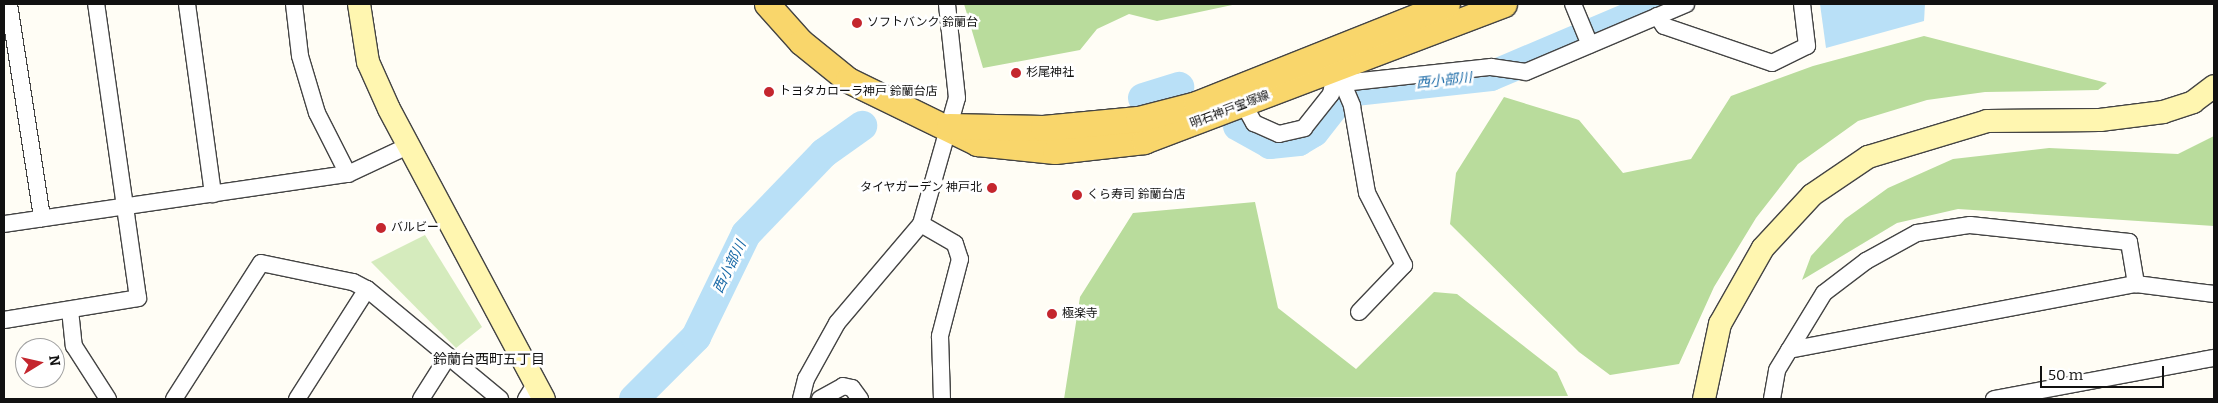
<!DOCTYPE html>
<html>
<head>
<meta charset="utf-8">
<style>
	body { margin:0 }
	#map { position:relative; width:2218px; height:403px; overflow:hidden; background:#fffdf5; font-family:Bitter,"Noto Sans JP",serif }
	div>[style] { position:absolute }
	[style*='--x'] { left:calc(var(--x)*1px); top:calc(var(--y)*1px); width:calc(var(--w)*1px); rotate:calc(var(--a)*1deg) }
	.green>* { inset:0; background:#d5ebbd }
	.forest>* { inset:0; background:#b9dc9c }
	.water>* { inset:0; background:#b9e0f7 }
	.river>* { height:30px; margin:-15px; padding:0 15px; transform-origin:15px; border-radius:15px; background:#b9e0f7 }
	.roads { filter:drop-shadow(1px 0 #444) drop-shadow(-1px 0 #444) drop-shadow(0 1px #444) drop-shadow(0 -1px #444) }
	.street>* { height:16px; margin:-8px; padding:0 8px; transform-origin:8px; border-radius:8px; background:#fff }
	.secondary>* { height:22px; margin:-11px; padding:0 11px; transform-origin:11px; border-radius:11px; background:#fff6b0 }
	.primary>* { height:25px; margin:-12.5px; padding:0 12.5px; transform-origin:12.5px; border-radius:12.5px; background:#f9d66b }
	.dots>* { width:14px; height:14px; translate:-50% -50%; box-sizing:border-box; border:2px solid #fff; border-radius:50% }
	span { translate:-50% -50%; white-space:nowrap; text-align:center; line-height:1.15; -webkit-text-stroke:5px #fff; paint-order:stroke }
	.poi-label { font-size:12px; color:#111 }
	.left { translate:0 -50%; text-align:left }
	.right { translate:-100% -50%; text-align:right }
	.street-label { font-size:12px; color:#111 }
	.water-label { font-size:14px; color:#1768a6; font-style:italic }
	.neighbourhood-label { font-size:14px; color:#111 }
	.frame { position:absolute; inset:0; border:5px solid #111; pointer-events:none }
	.north { position:absolute; left:15px; top:338px; width:50px; height:50px; box-sizing:border-box; background:#fff; border:1px solid #a0a0a0; border-radius:50%; rotate:81deg; font-size:14px; font-weight:700; line-height:20px; text-align:center; color:#111 }
	.north::after { content:''; display:block; margin:auto; width:18px; height:22px; background:#c4262e; clip-path:polygon(50% 0,100% 100%,50% 72%,0 100%) }
	.scale { position:absolute; left:2040px; top:366px; width:124px; height:22px; box-sizing:border-box; border:2px solid #111; border-top:0; padding-left:6px; font-size:15px; line-height:18px; white-space:nowrap; color:#111; -webkit-text-stroke:4px #fff; paint-order:stroke }
</style>
</head>
<body>
<div id="map">
	<div class="green">
		<div style="clip-path:polygon(425px 235px,482px 327px,456px 348px,371px 262px)"></div>
	</div>
	<div class="forest">
		<div style="clip-path:polygon(964px 4px,1237px 4px,1157px 21px,1129px 14px,1097px 29px,1080px 50px,983px 68px)"></div>
		<div style="clip-path:polygon(1924px 36px,2107px 83px,2098px 90px,1985px 92px,1927px 100px,1858px 121px,1798px 164px,1756px 218px,1714px 287px,1679px 364px,1610px 375px,1579px 352px,1450px 224px,1456px 173px,1504px 97px,1579px 120px,1623px 173px,1691px 159px,1731px 96px,1813px 66px)"></div>
		<div style="clip-path:polygon(2214px 136px,2214px 226px,1958px 209px,1897px 223px,1802px 280px,1811px 256px,1845px 219px,1888px 188px,1953px 159px,2049px 148px,2178px 154px)"></div>
		<div style="clip-path:polygon(1255px 202px,1278px 308px,1356px 369px,1434px 292px,1457px 294px,1557px 372px,1568px 396px,1064px 399px,1080px 297px,1133px 213px)"></div>
	</div>
	<div class="water">
		<div style="clip-path:polygon(1820px 4px,1925px 4px,1924px 21px,1826px 48px)"></div>
	</div>
	<div class="river">
		<div style="--x:1143;--y:98;--w:38;--a:-17"></div>
		<div style="--x:1238;--y:126;--w:37;--a:29"></div>
		<div style="--x:1270;--y:144;--w:29;--a:-6"></div>
		<div style="--x:1299;--y:141;--w:17;--a:-31"></div>
		<div style="--x:1314;--y:132;--w:39;--a:-52"></div>
		<div style="--x:1338;--y:101;--w:20;--a:-30"></div>
		<div style="--x:1355;--y:91;--w:137;--a:-6.3"></div>
		<div style="--x:1491;--y:76;--w:185;--a:-23"></div>
		<div style="--x:634;--y:399;--w:88;--a:-45"></div>
		<div style="--x:696;--y:337;--w:114;--a:-64.1"></div>
		<div style="--x:746;--y:234;--w:112;--a:-46.1"></div>
		<div style="--x:824;--y:153;--w:47;--a:-35.4"></div>
	</div>
	<div class="roads">
		<div class="street">
			<div style="--x:9;--y:4;--w:217;--a:81.2"></div>
			<div style="--x:187;--y:4;--w:192;--a:82.2"></div>
			<div style="--x:294;--y:4;--w:52;--a:83.4"></div>
			<div style="--x:300;--y:56;--w:59;--a:73.4"></div>
			<div style="--x:317;--y:113;--w:68;--a:63.1"></div>
			<div style="--x:1573;--y:4;--w:44;--a:67.5"></div>
			<div style="--x:1657;--y:16;--w:12;--a:55"></div>
			<div style="--x:1664;--y:26;--w:114;--a:18.9"></div>
			<div style="--x:1772;--y:63;--w:39;--a:-26"></div>
			<div style="--x:1807;--y:46;--w:42;--a:-96.8"></div>
			<div style="--x:1336;--y:68;--w:21;--a:41"></div>
			<div style="--x:1352;--y:82;--w:140;--a:-6.2"></div>
			<div style="--x:1491;--y:67;--w:35;--a:8"></div>
			<div style="--x:1526;--y:72;--w:174;--a:-23"></div>
			<div style="--x:1337;--y:70;--w:39;--a:67"></div>
			<div style="--x:1352;--y:106;--w:88;--a:80.2"></div>
			<div style="--x:1367;--y:193;--w:81;--a:62.8"></div>
			<div style="--x:1404;--y:265;--w:65;--a:133.8"></div>
			<div style="--x:1244;--y:105;--w:21;--a:61"></div>
			<div style="--x:1254;--y:123;--w:27;--a:24"></div>
			<div style="--x:1279;--y:134;--w:26;--a:-13"></div>
			<div style="--x:1304;--y:128;--w:43;--a:-51.5"></div>
			<div style="--x:1331;--y:94;--w:26;--a:-79"></div>
			<div style="--x:4;--y:224;--w:348;--a:-8.3"></div>
			<div style="--x:348;--y:174;--w:66;--a:-25"></div>
			<div style="--x:921;--y:224;--w:39;--a:30"></div>
			<div style="--x:955;--y:244;--w:16;--a:72"></div>
			<div style="--x:960;--y:259;--w:80;--a:104.6"></div>
			<div style="--x:940;--y:336;--w:63;--a:88.2"></div>
			<div style="--x:70;--y:310;--w:36;--a:84"></div>
			<div style="--x:74;--y:346;--w:63;--a:57.3"></div>
			<div style="--x:4;--y:320;--w:136;--a:-9.3"></div>
			<div style="--x:138;--y:298;--w:297;--a:-98.1"></div>
			<div style="--x:1789;--y:350;--w:353;--a:-10.8"></div>
			<div style="--x:2136;--y:284;--w:79;--a:7.3"></div>
			<div style="--x:174;--y:399;--w:161;--a:-57.4"></div>
			<div style="--x:261;--y:263;--w:94;--a:11.7"></div>
			<div style="--x:353;--y:282;--w:16;--a:27"></div>
			<div style="--x:367;--y:289;--w:173;--a:39.6"></div>
			<div style="--x:297;--y:399;--w:130;--a:-57.5"></div>
			<div style="--x:421;--y:399;--w:49;--a:-57.6"></div>
			<div style="--x:526;--y:399;--w:19;--a:-58"></div>
			<div style="--x:801;--y:399;--w:21;--a:-76"></div>
			<div style="--x:806;--y:379;--w:64;--a:-61"></div>
			<div style="--x:837;--y:323;--w:130;--a:-49.7"></div>
			<div style="--x:921;--y:224;--w:131;--a:-74.1"></div>
			<div style="--x:957;--y:98;--w:95;--a:-96.1"></div>
			<div style="--x:820;--y:399;--w:26;--a:-29"></div>
			<div style="--x:843;--y:386;--w:9;--a:13"></div>
			<div style="--x:852;--y:388;--w:14;--a:54"></div>
			<div style="--x:1772;--y:399;--w:29;--a:-80"></div>
			<div style="--x:1777;--y:370;--w:90;--a:-58.6"></div>
			<div style="--x:1824;--y:293;--w:53;--a:-37.3"></div>
			<div style="--x:1866;--y:261;--w:58;--a:-28.8"></div>
			<div style="--x:1917;--y:233;--w:54;--a:-8.6"></div>
			<div style="--x:1970;--y:225;--w:160;--a:6.1"></div>
			<div style="--x:2129;--y:242;--w:43;--a:80.5"></div>
			<div style="--x:1994;--y:399;--w:224;--a:-10.6"></div>
		</div>
		<div class="secondary">
			<div style="--x:359;--y:4;--w:59;--a:81.2"></div>
			<div style="--x:368;--y:62;--w:51;--a:65.9"></div>
			<div style="--x:389;--y:109;--w:329;--a:61.9"></div>
			<div style="--x:1704;--y:399;--w:77;--a:-78"></div>
			<div style="--x:1720;--y:324;--w:87;--a:-60.5"></div>
			<div style="--x:1763;--y:248;--w:72;--a:-47.2"></div>
			<div style="--x:1812;--y:195;--w:68;--a:-34.2"></div>
			<div style="--x:1868;--y:157;--w:124;--a:-16.8"></div>
			<div style="--x:1987;--y:121;--w:113;--a:-0.5"></div>
			<div style="--x:2100;--y:120;--w:64;--a:-7.2"></div>
			<div style="--x:2163;--y:112;--w:32;--a:-18"></div>
			<div style="--x:2193;--y:102;--w:26;--a:-37"></div>
		</div>
		<div class="primary">
			<div style="--x:767;--y:4;--w:51;--a:48.2"></div>
			<div style="--x:801;--y:42;--w:60;--a:39"></div>
			<div style="--x:848;--y:80;--w:144;--a:26"></div>
			<div style="--x:977;--y:143;--w:78;--a:5.9"></div>
			<div style="--x:1055;--y:151;--w:90;--a:-6.4"></div>
			<div style="--x:1144;--y:141;--w:385;--a:-20.8"></div>
			<div style="--x:949;--y:126;--w:94;--a:1.2"></div>
			<div style="--x:1043;--y:128;--w:95;--a:-5.4"></div>
			<div style="--x:1138;--y:119;--w:60;--a:-14.5"></div>
			<div style="--x:1196;--y:104;--w:270;--a:-21.7"></div>
		</div>
	</div>
	<div class="dots">
		<div style="left:857px;top:23px;background:#c4262e"></div>
		<div style="left:1016px;top:73px;background:#c4262e"></div>
		<div style="left:769px;top:92px;background:#c4262e"></div>
		<div style="left:992px;top:188px;background:#c4262e"></div>
		<div style="left:1077px;top:195px;background:#c4262e"></div>
		<div style="left:381px;top:228px;background:#c4262e"></div>
		<div style="left:1052px;top:314px;background:#c4262e"></div>
	</div>
	<div class="poi-label">
		<span class="left" style="left:867px;top:23px">ソフトバンク 鈴蘭台</span>
		<span class="left" style="left:1026px;top:73px">杉尾神社</span>
		<span class="left" style="left:779px;top:92px">トヨタカローラ神戸 鈴蘭台店</span>
		<span class="right" style="left:982px;top:188px">タイヤガーデン 神戸北</span>
		<span class="left" style="left:1087px;top:195px">くら寿司 鈴蘭台店</span>
		<span class="left" style="left:391px;top:228px">バルビー</span>
		<span class="left" style="left:1062px;top:314px">極楽寺</span>
	</div>
	<div class="street-label">
		<span style="left:1230px;top:110px;rotate:-21deg">明石神戸宝塚線</span>
	</div>
	<div class="water-label">
		<span style="left:1444px;top:81px;rotate:-6deg">西小部川</span>
		<span style="left:730px;top:267px;rotate:-64deg">西小部川</span>
	</div>
	<div class="neighbourhood-label">
		<span style="left:489px;top:360px">鈴蘭台西町五丁目</span>
	</div>
	<div class="frame"></div>
	<div class="north">N</div>
	<div class="scale">50 m</div>
</div>
</body>
</html>
